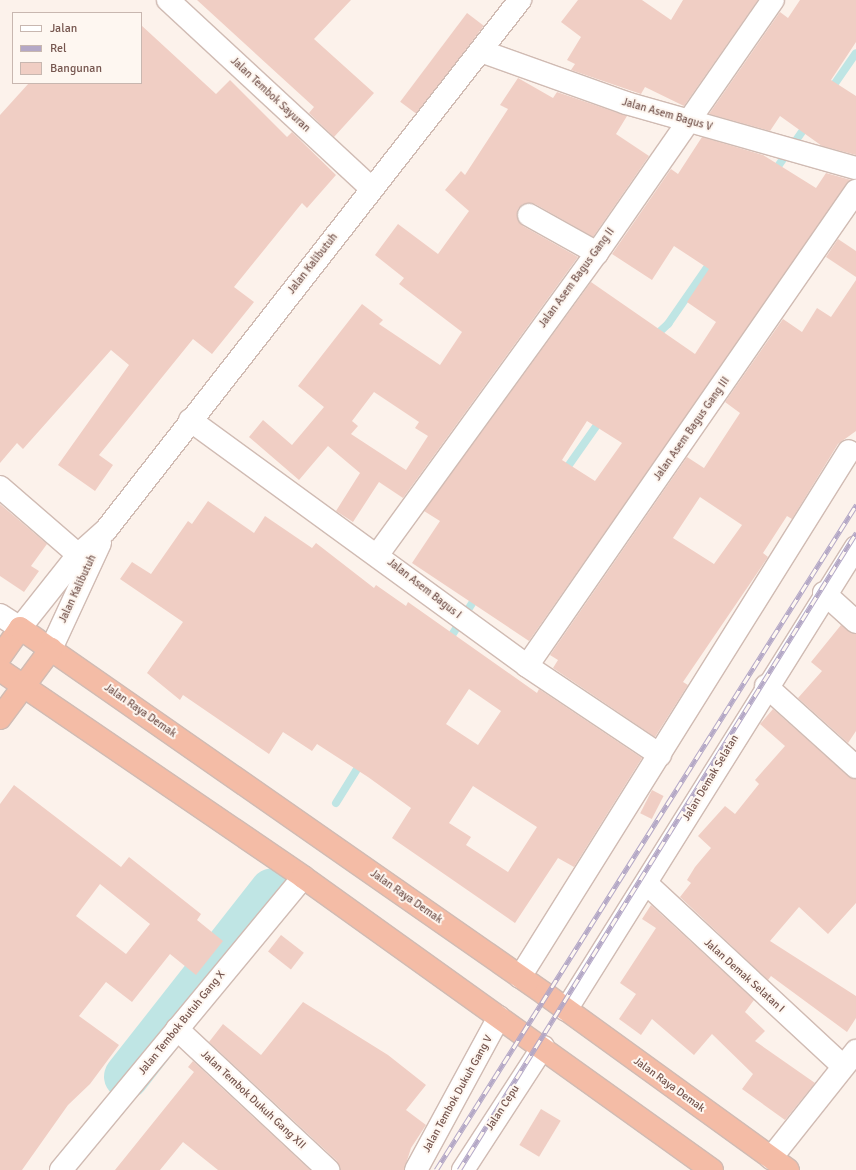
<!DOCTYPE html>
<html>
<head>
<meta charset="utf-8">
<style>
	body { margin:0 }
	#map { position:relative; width:856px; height:1170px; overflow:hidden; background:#fcf2eb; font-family:Signika,sans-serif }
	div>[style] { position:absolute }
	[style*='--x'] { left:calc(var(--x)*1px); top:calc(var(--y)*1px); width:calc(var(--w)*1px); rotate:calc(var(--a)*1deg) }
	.stream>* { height:8px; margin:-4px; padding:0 4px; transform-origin:4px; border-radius:4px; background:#bfe5e4 }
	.river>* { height:45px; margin:-22.5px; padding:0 22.5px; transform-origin:22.5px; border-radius:22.5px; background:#bfe5e4 }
	.building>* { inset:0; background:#f0cec4; transform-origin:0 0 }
	.roads { filter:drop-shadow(1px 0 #d0bbb3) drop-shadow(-1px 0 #d0bbb3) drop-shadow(0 1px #d0bbb3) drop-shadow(0 -1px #d0bbb3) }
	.minor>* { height:22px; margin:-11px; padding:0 11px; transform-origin:11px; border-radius:11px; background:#fff }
	.tertiary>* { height:22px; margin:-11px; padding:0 11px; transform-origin:11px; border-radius:11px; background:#fff }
	.trunk>* { height:22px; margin:-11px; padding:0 11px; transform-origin:11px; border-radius:11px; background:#f4bca6 }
	.rail>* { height:4.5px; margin-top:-2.25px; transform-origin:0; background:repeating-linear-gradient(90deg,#fef7f1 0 9px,#b4a8c6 0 18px); box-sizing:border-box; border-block:1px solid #b4a8c6 }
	span { translate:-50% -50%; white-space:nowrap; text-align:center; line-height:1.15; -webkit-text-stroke:4px #fef7f1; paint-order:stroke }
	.street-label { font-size:11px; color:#76564f }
	.legend { position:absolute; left:12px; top:12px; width:130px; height:72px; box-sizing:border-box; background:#fef7f1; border:1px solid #c8b7b0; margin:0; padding:5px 7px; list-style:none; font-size:12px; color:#76564f }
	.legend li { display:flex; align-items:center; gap:8px; height:20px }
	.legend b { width:20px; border:1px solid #c8b7b0 }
</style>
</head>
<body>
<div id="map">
	<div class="stream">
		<div style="--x:829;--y:92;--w:47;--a:-55.3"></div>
		<div style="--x:774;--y:172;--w:60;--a:-55.2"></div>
		<div style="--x:653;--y:338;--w:21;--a:-43"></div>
		<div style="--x:668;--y:324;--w:79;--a:-55.3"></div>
		<div style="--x:564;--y:472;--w:66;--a:-54.9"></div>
		<div style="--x:447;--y:643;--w:58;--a:-57.7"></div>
		<div style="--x:336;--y:803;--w:49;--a:-58.2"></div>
	</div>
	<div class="river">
		<div style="--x:126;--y:1076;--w:236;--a:-51.9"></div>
	</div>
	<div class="building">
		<div style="clip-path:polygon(197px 0,351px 0,314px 39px,374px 93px,334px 137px,309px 113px,314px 107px)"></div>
		<div style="clip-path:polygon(578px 0,642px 0,671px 20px,683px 0,758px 0,684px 106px,645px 87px,641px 94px,571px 70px,575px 64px,567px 60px,581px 37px,561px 22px)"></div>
		<div style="clip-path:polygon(800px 0,856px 0,856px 42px,831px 80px,856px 96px,856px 155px,822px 146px,780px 116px,770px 131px,709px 114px,780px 12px,788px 18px)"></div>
		<div style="left:467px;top:13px;width:21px;height:111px;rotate:37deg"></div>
		<div style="clip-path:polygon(141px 25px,216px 94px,230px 80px,287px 137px,292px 132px,336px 175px,307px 208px,302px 203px,234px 287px,254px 302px,212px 354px,193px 339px,99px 455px,113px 465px,95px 491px,58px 465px,129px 365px,111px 350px,23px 449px,17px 443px,0 463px,0 115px,29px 83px,141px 83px)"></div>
		<div style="clip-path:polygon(evenodd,518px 78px,553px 98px,557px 92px,627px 116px,616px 134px,649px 156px,593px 237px,535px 204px,523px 204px,518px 209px,517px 216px,523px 226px,578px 257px,403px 498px,379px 482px,353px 522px,336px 511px,360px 473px,328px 446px,299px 480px,249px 437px,263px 420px,292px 445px,324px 407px,298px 386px,362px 304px,383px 320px,379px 324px,440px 365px,462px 332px,399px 284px,404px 278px,375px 255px,398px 224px,438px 254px,469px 211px,445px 190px,461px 171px,465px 175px,508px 109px,500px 105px,518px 78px,374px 392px,419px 422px,415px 428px,428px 436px,406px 470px,351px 434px,358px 426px,352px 421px,374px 392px)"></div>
		<div style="clip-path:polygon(evenodd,702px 137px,763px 155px,816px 188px,826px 173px,851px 180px,529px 641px,412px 563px,440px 521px,424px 511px,591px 282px,695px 354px,716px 322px,687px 302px,709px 269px,674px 246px,652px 280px,612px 254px,671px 169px,678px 174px,702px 137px,587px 421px,622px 443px,595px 481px,562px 460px,587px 421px)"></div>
		<div style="clip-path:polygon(838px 239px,856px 251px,856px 277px,826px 257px)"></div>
		<div style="clip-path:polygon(evenodd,856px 280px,856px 431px,838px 444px,792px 519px,787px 516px,763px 553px,768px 557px,683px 682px,688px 685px,655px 737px,553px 668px,558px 660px,550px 655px,687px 457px,704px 468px,740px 413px,725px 402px,783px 319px,802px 332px,817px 308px,831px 317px,856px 280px,700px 497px,742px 525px,714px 564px,673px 538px,700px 497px)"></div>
		<div style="clip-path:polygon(evenodd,208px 501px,254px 533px,265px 516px,312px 548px,316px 543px,374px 588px,376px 585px,406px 606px,408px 602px,537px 693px,539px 689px,642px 758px,574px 867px,558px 858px,515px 923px,392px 838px,411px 808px,368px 777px,317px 744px,312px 751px,283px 732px,269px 754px,183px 695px,180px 700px,147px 673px,183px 622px,120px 579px,132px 562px,151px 574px,188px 521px,192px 524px,208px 501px,469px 689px,501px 711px,478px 745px,446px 724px,469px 689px,208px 501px,473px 786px,537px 827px,508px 872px,466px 845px,471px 837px,449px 823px,473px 786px)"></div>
		<div style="clip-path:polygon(0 504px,47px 544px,31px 566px,39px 571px,24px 592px,0 576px)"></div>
		<div style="clip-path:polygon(841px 625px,856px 634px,856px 731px,848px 743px,798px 698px,822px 671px,811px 662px)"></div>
		<div style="clip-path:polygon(773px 709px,848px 776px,856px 779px,856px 903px,828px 934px,799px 907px,770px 941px,856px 996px,856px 1018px,847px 1032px,771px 976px,768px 980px,680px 897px,691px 883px,687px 880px,695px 867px,711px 848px,698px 836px,725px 806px,735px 814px,759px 784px,755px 780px,785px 746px,760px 724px)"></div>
		<div style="clip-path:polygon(evenodd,14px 785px,121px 867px,129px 857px,201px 914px,197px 920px,223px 941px,196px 975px,170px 954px,132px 1002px,106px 982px,79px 1016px,119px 1045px,90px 1084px,68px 1105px,22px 1170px,0 1170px,0 804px,14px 785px,100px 884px,150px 924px,126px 954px,76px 916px,100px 884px)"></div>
		<div style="left:652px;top:790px;width:13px;height:26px;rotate:27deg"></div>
		<div style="clip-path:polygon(651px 905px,754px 1000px,745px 1012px,765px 1031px,755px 1041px,815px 1083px,785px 1120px,742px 1089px,753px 1074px,712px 1034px,694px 1055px,652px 1019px,641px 1035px,619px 1019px,636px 994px,620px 983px,656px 928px,642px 919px)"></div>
		<div style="left:281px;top:935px;width:29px;height:21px;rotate:38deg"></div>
		<div style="clip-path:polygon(303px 1002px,388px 1055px,426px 1085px,406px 1110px,426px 1125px,411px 1148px,404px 1170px,340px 1170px,337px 1161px,209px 1042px,223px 1024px,261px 1055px)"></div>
		<div style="clip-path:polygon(193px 1061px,310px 1170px,218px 1170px,183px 1142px,160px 1170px,115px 1170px,194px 1072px,188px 1067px)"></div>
		<div style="left:541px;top:1109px;width:23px;height:42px;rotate:31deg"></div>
	</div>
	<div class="roads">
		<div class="minor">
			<div style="--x:168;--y:0;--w:278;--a:42.8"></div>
			<div style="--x:481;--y:51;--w:154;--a:19.7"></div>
			<div style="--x:626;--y:103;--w:239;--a:15.8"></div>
			<div style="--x:529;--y:215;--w:78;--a:29.2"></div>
			<div style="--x:190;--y:420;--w:417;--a:36.1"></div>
			<div style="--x:527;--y:666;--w:160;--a:33.8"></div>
			<div style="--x:0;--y:487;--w:118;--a:40.9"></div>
			<div style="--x:378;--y:554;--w:372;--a:-54"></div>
			<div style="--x:597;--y:253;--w:308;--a:-55.2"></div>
			<div style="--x:824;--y:593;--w:43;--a:42.2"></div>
			<div style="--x:0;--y:615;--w:24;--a:33"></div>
			<div style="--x:527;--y:666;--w:578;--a:-55.29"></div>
			<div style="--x:766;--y:686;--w:121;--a:42"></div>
			<div style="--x:647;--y:884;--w:267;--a:42.9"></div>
			<div style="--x:520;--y:977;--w:620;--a:-57.98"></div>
			<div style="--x:566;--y:1010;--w:546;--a:-57.94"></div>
			<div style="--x:177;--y:1029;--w:207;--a:43"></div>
			<div style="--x:771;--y:1158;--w:137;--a:-51.5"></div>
			<div style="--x:61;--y:1170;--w:380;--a:-50.4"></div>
			<div style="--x:416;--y:1170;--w:174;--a:-61.5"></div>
			<div style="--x:463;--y:1170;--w:147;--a:-57"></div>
		</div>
		<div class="tertiary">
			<div style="--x:20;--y:628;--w:93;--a:-51.5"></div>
			<div style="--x:78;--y:555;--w:38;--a:-42"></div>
			<div style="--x:106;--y:530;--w:673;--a:-52.01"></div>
			<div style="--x:51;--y:649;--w:117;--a:-65.2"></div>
		</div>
		<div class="trunk">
			<div style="--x:0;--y:657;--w:35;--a:-55"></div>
			<div style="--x:20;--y:628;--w:640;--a:34.88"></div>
			<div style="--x:545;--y:994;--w:300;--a:35.9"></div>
			<div style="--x:0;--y:670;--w:367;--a:34.3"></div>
			<div style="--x:303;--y:877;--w:503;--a:35.62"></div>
			<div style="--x:0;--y:718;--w:86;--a:-53.5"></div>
		</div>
	</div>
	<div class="rail">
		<div style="--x:436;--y:1170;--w:787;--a:-57.72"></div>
		<div style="--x:459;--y:1170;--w:751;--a:-58.07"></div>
	</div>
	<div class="street-label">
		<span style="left:270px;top:95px;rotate:43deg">Jalan Tembok Sayuran</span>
		<span style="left:667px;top:115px;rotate:16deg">Jalan Asem Bagus V</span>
		<span style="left:313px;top:264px;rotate:-52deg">Jalan Kalibutuh</span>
		<span style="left:577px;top:278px;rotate:-54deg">Jalan Asem Bagus Gang II</span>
		<span style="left:692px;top:429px;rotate:-55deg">Jalan Asem Bagus Gang III</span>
		<span style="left:78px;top:589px;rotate:-65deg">Jalan Kalibutuh</span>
		<span style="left:424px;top:589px;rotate:38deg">Jalan Asem Bagus I</span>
		<span style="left:140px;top:711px;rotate:35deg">Jalan Raya Demak</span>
		<span style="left:711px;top:778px;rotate:-59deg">Jalan Demak Selatan</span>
		<span style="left:406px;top:897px;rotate:35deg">Jalan Raya Demak</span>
		<span style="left:744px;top:976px;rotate:42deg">Jalan Demak Selatan I</span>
		<span style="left:182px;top:1023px;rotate:-51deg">Jalan Tembok Butuh Gang X</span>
		<span style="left:669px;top:1085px;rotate:36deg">Jalan Raya Demak</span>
		<span style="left:458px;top:1094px;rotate:-61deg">Jalan Tembok Dukuh Gang V</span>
		<span style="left:253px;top:1100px;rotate:43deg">Jalan Tembok Dukuh Gang XII</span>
		<span style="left:503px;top:1108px;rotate:-57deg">Jalan Cepu</span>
	</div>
	<ul class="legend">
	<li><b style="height:5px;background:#fff"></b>Jalan</li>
	<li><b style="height:5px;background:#b4a8c6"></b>Rel</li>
	<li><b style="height:11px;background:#f0cec4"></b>Bangunan</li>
	</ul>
</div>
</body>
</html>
